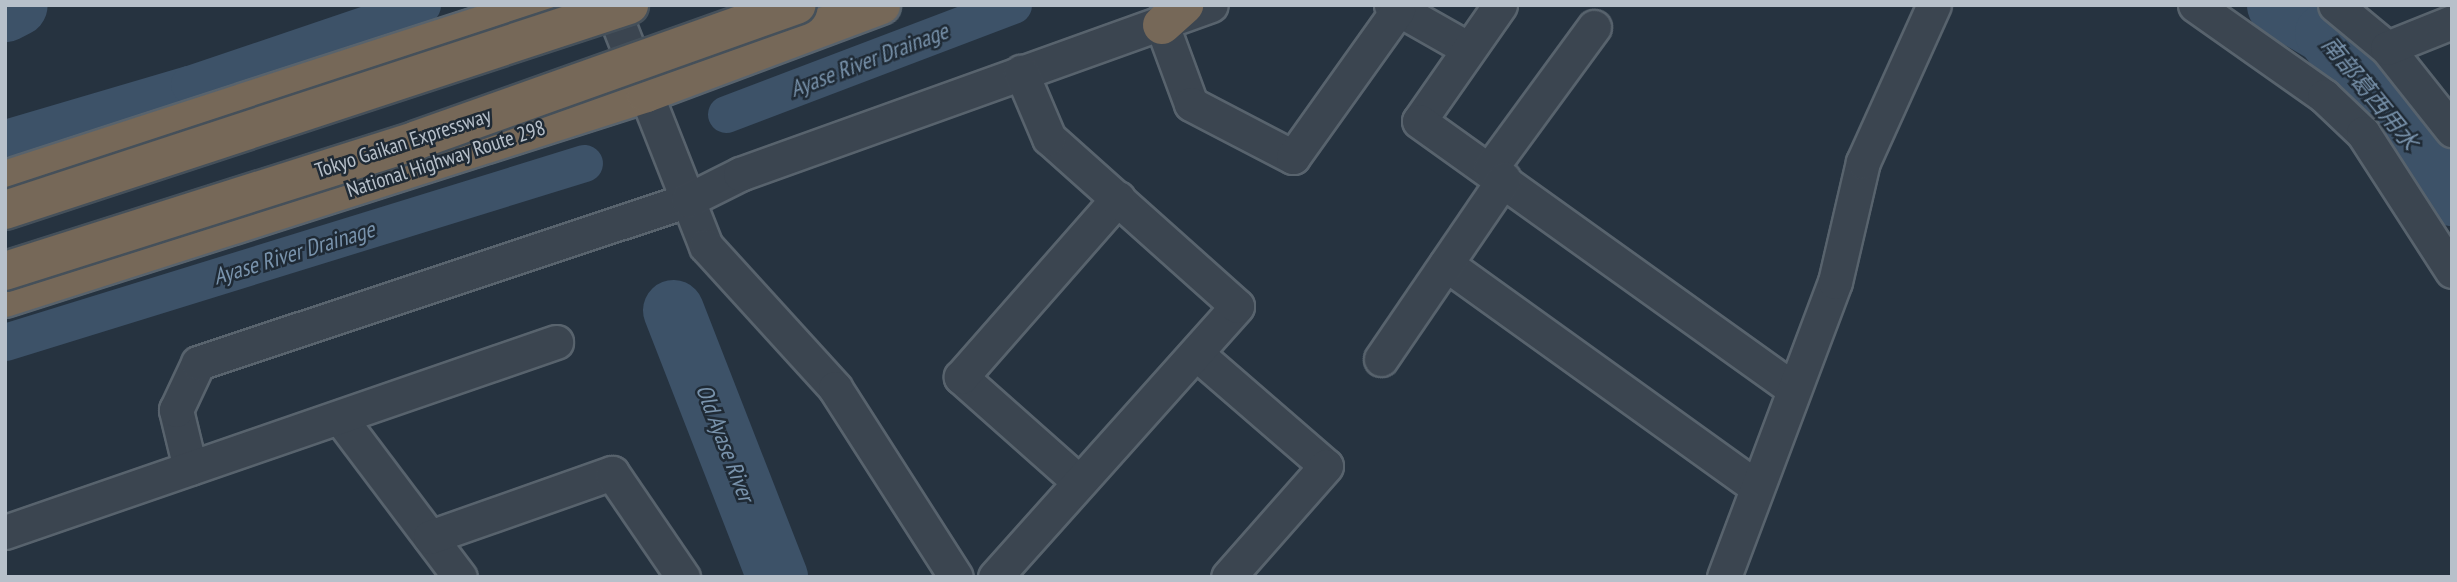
<!DOCTYPE html>
<html>
<head>
<meta charset="utf-8">
<style>
	body { margin:0 }
	#map { position:relative; width:2457px; height:582px; overflow:hidden; background:#263340; font-family:"PT Sans Narrow","Noto Sans JP",sans-serif }
	div>[style] { position:absolute }
	[style*='--x'] { left:calc(var(--x)*1px); top:calc(var(--y)*1px); width:calc(var(--w)*1px); rotate:calc(var(--a)*1deg) }
	.canal>* { height:37px; margin:-18.5px; padding:0 18.5px; transform-origin:18.5px; border-radius:18.5px; background:#3d5268 }
	.river>* { height:61px; margin:-30.5px; padding:0 30.5px; transform-origin:30.5px; border-radius:30.5px; background:#3d5268 }
	.roads { filter:drop-shadow(2px 0 #58636d) drop-shadow(-2px 0 #58636d) drop-shadow(0 2px #58636d) drop-shadow(0 -2px #58636d) }
	.minor>* { height:33px; margin:-16.5px; padding:0 16.5px; transform-origin:16.5px; border-radius:16.5px; background:#3b4550 }
	.highway>* { height:38px; margin:-19px; padding:0 19px; transform-origin:19px; border-radius:19px; background:#766858 }
	.bridges { filter:drop-shadow(2px 0 #45505a) drop-shadow(-2px 0 #45505a) drop-shadow(0 2px #45505a) drop-shadow(0 -2px #45505a) }
	.highway-bridge>* { height:38px; margin:-19px; padding:0 19px; transform-origin:19px; border-radius:19px; background:#766858 }
	span { translate:-50% -50%; white-space:nowrap; text-align:center; line-height:1.15; -webkit-text-stroke:5px #1f2a35; paint-order:stroke }
	.street-label { font-size:21px; color:#b7c0ca }
	.water-label { font-size:23px; color:#7993ac; font-style:italic }
	.frame { position:absolute; inset:0; border:7px solid #b7c0ca; pointer-events:none }
</style>
</head>
<body>
<div id="map">
	<div class="canal">
		<div style="--x:726;--y:114;--w:307;--a:-20.8"></div>
		<div style="--x:5;--y:138;--w:192;--a:-16.4"></div>
		<div style="--x:189;--y:84;--w:246;--a:-18.7"></div>
		<div style="--x:5;--y:342;--w:606;--a:-17.18"></div>
	</div>
	<div class="river">
		<div style="--x:2277;--y:5;--w:56;--a:30.3"></div>
		<div style="--x:2325;--y:33;--w:206;--a:51.9"></div>
		<div style="--x:5;--y:11;--w:13;--a:-27"></div>
		<div style="--x:673;--y:310;--w:287;--a:68.7"></div>
	</div>
	<div class="roads">
		<div class="minor">
			<div style="--x:611;--y:5;--w:259;--a:68.5"></div>
			<div style="--x:706;--y:246;--w:192;--a:47.7"></div>
			<div style="--x:835;--y:388;--w:224;--a:57.4"></div>
			<div style="--x:1391;--y:5;--w:87;--a:29.5"></div>
			<div style="--x:1500;--y:5;--w:141;--a:124.9"></div>
			<div style="--x:1419;--y:121;--w:459;--a:35.6"></div>
			<div style="--x:2195;--y:5;--w:158;--a:35.2"></div>
			<div style="--x:2324;--y:96;--w:54;--a:43.5"></div>
			<div style="--x:2363;--y:133;--w:164;--a:57.2"></div>
			<div style="--x:2335;--y:5;--w:67;--a:39.6"></div>
			<div style="--x:2387;--y:48;--w:105;--a:51.6"></div>
			<div style="--x:1162;--y:25;--w:84;--a:69.8"></div>
			<div style="--x:1191;--y:104;--w:115;--a:27.5"></div>
			<div style="--x:1293;--y:157;--w:181;--a:-54.5"></div>
			<div style="--x:2387;--y:48;--w:70;--a:-21.8"></div>
			<div style="--x:1490;--y:169;--w:176;--a:-53.8"></div>
			<div style="--x:1446;--y:264;--w:382;--a:35.7"></div>
			<div style="--x:1198;--y:355;--w:169;--a:40.9"></div>
			<div style="--x:1326;--y:466;--w:148;--a:131.4"></div>
			<div style="--x:1381;--y:359;--w:218;--a:-55.7"></div>
			<div style="--x:340;--y:418;--w:199;--a:53"></div>
			<div style="--x:190;--y:468;--w:60;--a:-103.6"></div>
			<div style="--x:176;--y:410;--w:52;--a:-64.9"></div>
			<div style="--x:198;--y:363;--w:516;--a:-18.4"></div>
			<div style="--x:688;--y:200;--w:58;--a:-26.6"></div>
			<div style="--x:740;--y:174;--w:500;--a:-19.74"></div>
			<div style="--x:1078;--y:481;--w:157;--a:-138.4"></div>
			<div style="--x:961;--y:377;--w:238;--a:-48.7"></div>
			<div style="--x:5;--y:532;--w:583;--a:-19.03"></div>
			<div style="--x:430;--y:537;--w:193;--a:-19.4"></div>
			<div style="--x:612;--y:473;--w:126;--a:55.7"></div>
			<div style="--x:995;--y:577;--w:363;--a:-48.2"></div>
			<div style="--x:1237;--y:306;--w:252;--a:-138.2"></div>
			<div style="--x:1049;--y:138;--w:72;--a:-113"></div>
			<div style="--x:1724;--y:577;--w:315;--a:-69.4"></div>
			<div style="--x:1835;--y:282;--w:123;--a:-76.9"></div>
			<div style="--x:1863;--y:162;--w:172;--a:-65.7"></div>
		</div>
		<div class="highway">
			<div style="--x:1162;--y:25;--w:30;--a:-42"></div>
			<div style="--x:5;--y:180;--w:567;--a:-17.99"></div>
			<div style="--x:5;--y:298;--w:673;--a:-17.73"></div>
			<div style="--x:646;--y:93;--w:251;--a:-20.5"></div>
		</div>
	</div>
	<div class="bridges">
		<div class="highway-bridge">
			<div style="--x:5;--y:210;--w:657;--a:-18.19"></div>
			<div style="--x:5;--y:271;--w:432;--a:-17.6"></div>
			<div style="--x:417;--y:140;--w:403;--a:-19.6"></div>
		</div>
	</div>
	<div class="street-label">
		<span style="left:403px;top:143px;rotate:-18deg">Tokyo Gaikan Expressway</span>
		<span style="left:446px;top:159px;rotate:-18deg">National Highway Route 298</span>
	</div>
	<div class="water-label">
		<span style="left:869px;top:60px;rotate:-21deg">Ayase River Drainage</span>
		<span style="left:2370px;top:93px;rotate:51deg">南部葛西用水</span>
		<span style="left:294px;top:253px;rotate:-17deg">Ayase River Drainage</span>
		<span style="left:725px;top:443px;rotate:69deg">Old Ayase River</span>
	</div>
	<div class="frame"></div>
</div>
</body>
</html>
